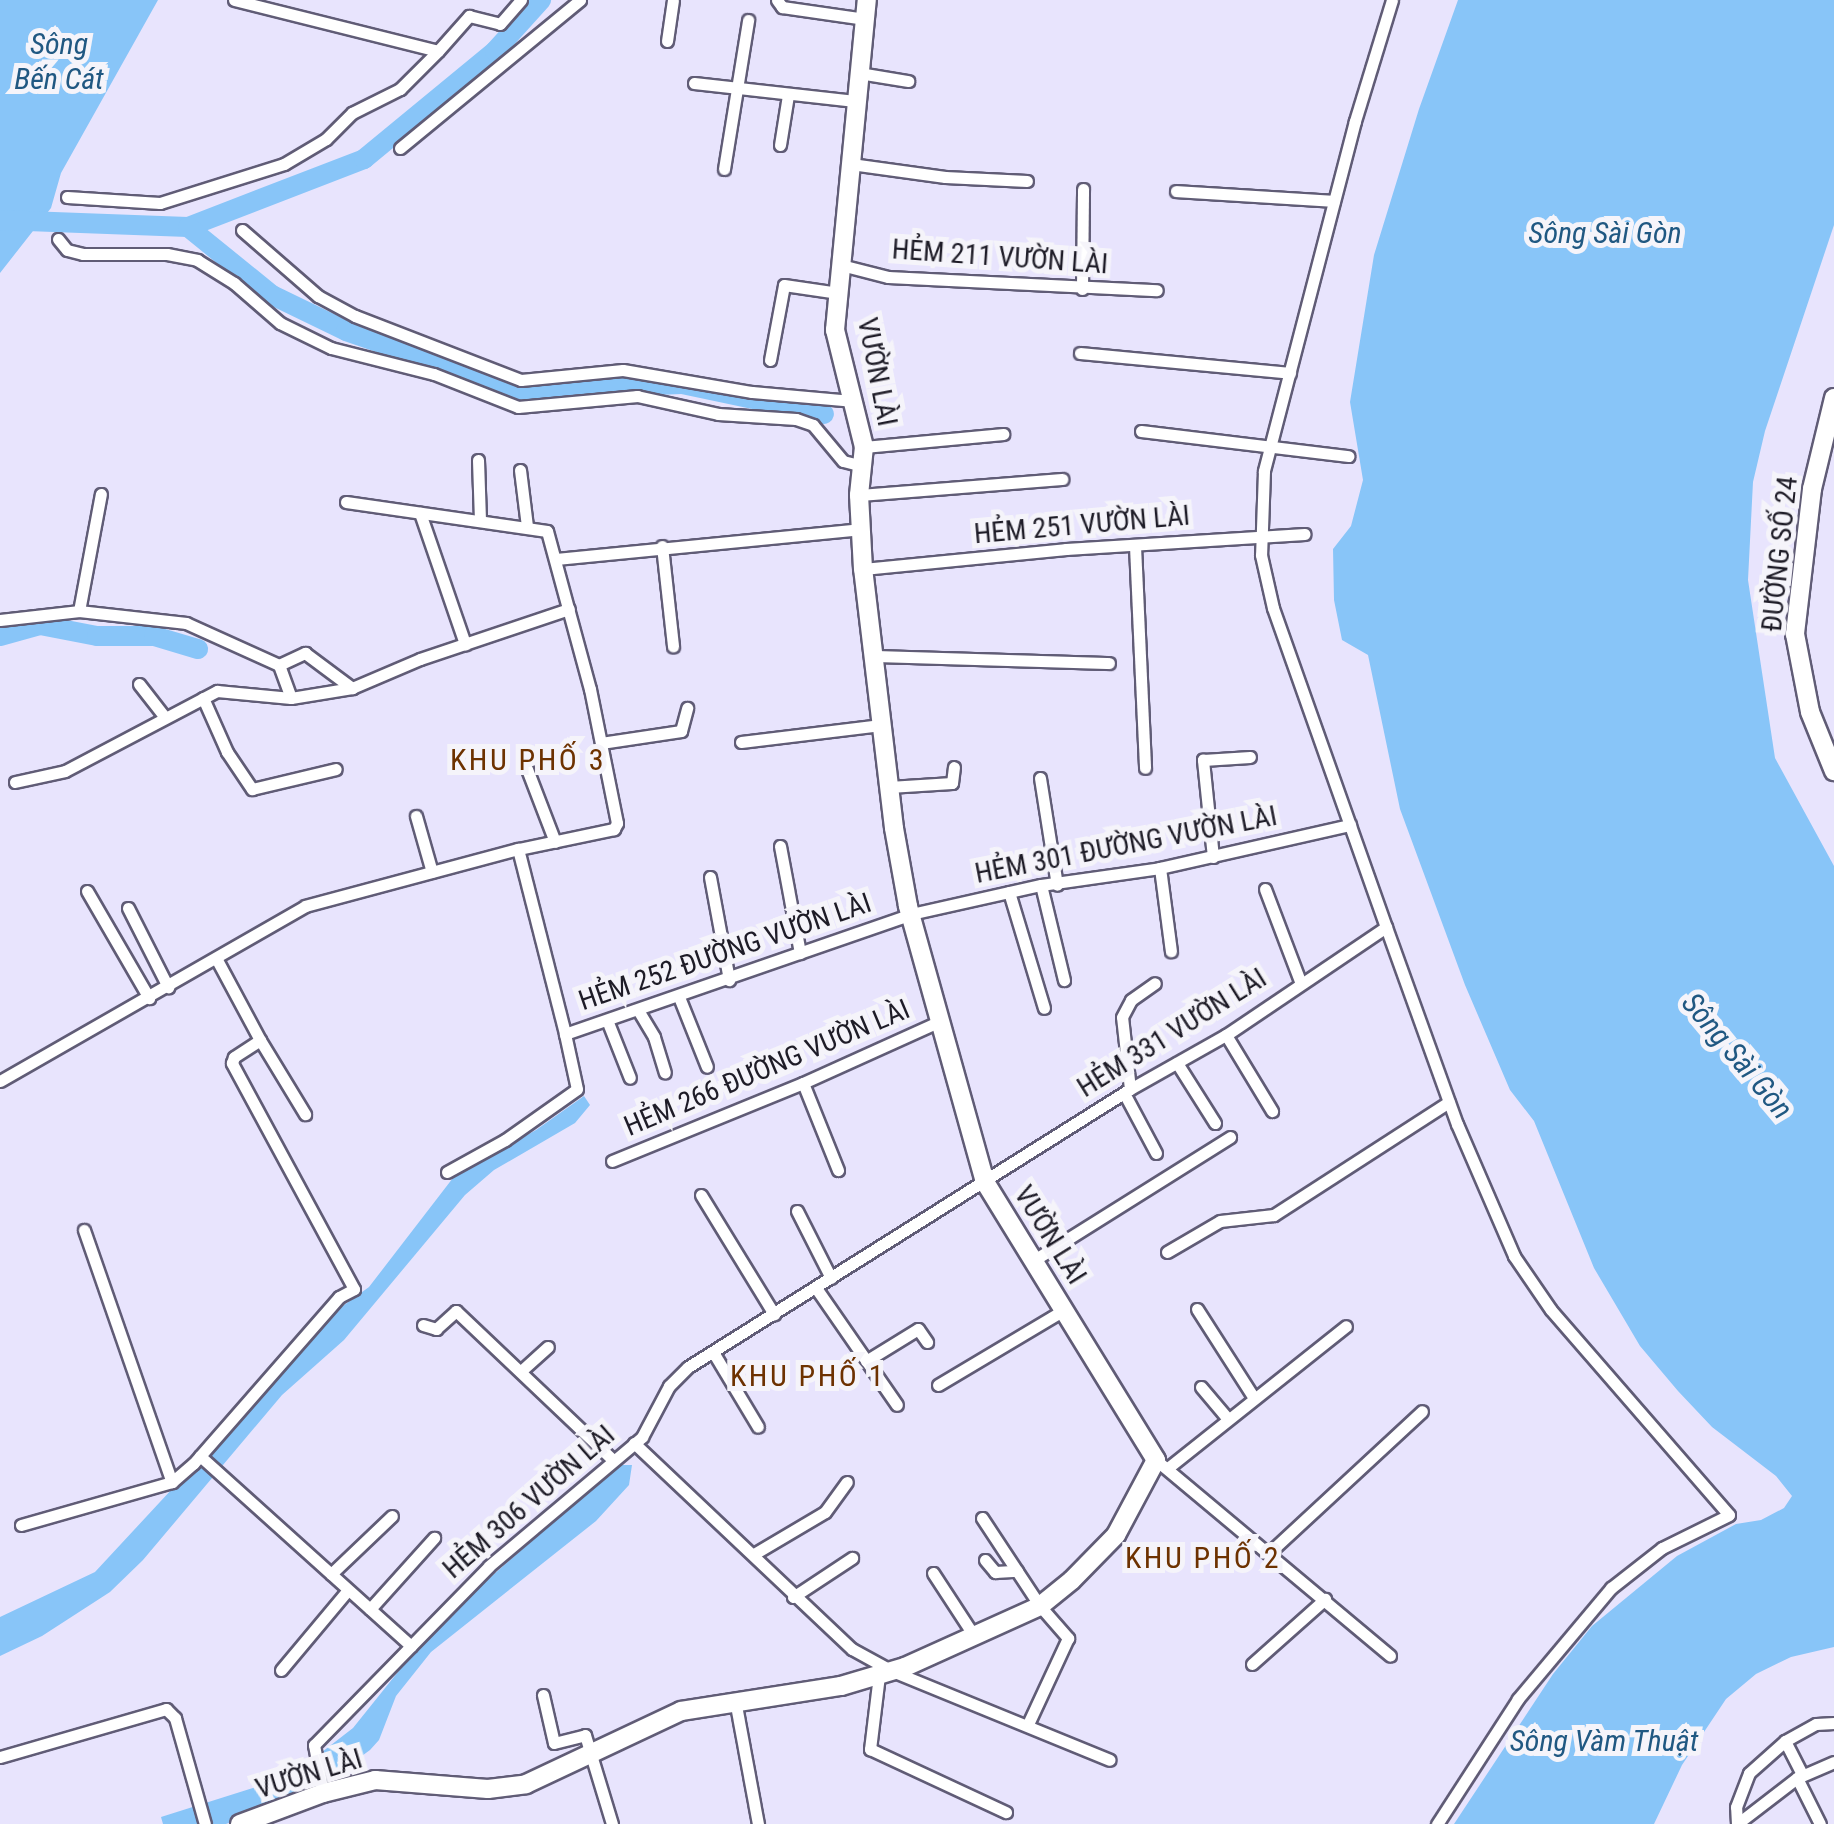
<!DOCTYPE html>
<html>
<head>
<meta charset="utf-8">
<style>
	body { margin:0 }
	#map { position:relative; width:1834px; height:1824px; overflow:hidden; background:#e8e4fd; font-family:"Roboto Condensed",sans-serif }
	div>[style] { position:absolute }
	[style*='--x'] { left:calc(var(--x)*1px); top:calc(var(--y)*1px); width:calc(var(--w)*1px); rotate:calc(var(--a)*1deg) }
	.water>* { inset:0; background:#88c5f8 }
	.river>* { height:20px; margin:-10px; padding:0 10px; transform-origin:10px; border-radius:10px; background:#88c5f8 }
	.roads { filter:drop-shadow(2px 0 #605c76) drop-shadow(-2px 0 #605c76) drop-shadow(0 2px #605c76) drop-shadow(0 -2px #605c76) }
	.street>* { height:11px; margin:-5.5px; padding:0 5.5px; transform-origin:5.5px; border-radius:5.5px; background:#fff }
	.secondary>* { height:18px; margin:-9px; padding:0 9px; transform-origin:9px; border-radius:9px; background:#fff }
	span { translate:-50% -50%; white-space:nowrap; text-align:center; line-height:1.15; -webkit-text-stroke:10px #f5f4fa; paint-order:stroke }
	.street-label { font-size:28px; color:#1e1c27 }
	.water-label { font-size:30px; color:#205882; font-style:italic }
	.neighbourhood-label { font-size:30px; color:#6d3200; letter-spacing:2.5px }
</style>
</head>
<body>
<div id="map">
	<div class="water">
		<div style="clip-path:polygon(0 0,158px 0,61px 173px,51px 208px,0 273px)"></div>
		<div style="clip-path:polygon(1458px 0,1834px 0,1834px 225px,1765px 431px,1753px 482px,1748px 580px,1775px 758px,1834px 866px,1834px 1647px,1791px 1657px,1756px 1674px,1726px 1699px,1682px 1765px,1654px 1824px,1454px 1824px,1553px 1674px,1592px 1626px,1677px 1556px,1736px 1524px,1761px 1520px,1784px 1508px,1792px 1496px,1776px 1476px,1712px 1427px,1678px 1391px,1640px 1346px,1594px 1268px,1534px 1121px,1510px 1090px,1465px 985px,1400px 809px,1368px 655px,1342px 640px,1334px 600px,1333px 549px,1351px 526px,1363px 480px,1350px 402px,1374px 255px,1419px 109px)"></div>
		<div style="clip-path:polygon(584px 1096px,590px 1105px,575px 1123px,494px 1170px,465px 1195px,344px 1340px,282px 1395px,143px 1560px,110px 1592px,42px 1636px,0 1656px,0 1617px,95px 1572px,340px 1308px,369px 1287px,456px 1174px,536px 1130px)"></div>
		<div style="clip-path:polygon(618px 1465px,632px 1465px,629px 1485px,596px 1521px,431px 1652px,396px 1696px,379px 1740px,370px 1750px,318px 1788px,226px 1824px,163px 1824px,161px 1817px,259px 1786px,313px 1759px,353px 1728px,434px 1627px)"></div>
	</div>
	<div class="river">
		<div style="--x:0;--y:220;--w:188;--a:2.1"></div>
		<div style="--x:188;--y:227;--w:189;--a:-21.1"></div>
		<div style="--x:364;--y:159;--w:170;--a:-39.5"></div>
		<div style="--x:495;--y:51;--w:69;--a:-48"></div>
		<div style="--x:188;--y:227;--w:108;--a:39"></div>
		<div style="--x:272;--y:295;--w:82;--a:25.9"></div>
		<div style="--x:346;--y:331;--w:180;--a:19.1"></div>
		<div style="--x:516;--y:390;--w:166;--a:-2.1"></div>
		<div style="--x:682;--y:384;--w:145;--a:11.9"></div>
		<div style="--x:0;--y:636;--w:41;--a:-15.4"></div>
		<div style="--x:40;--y:625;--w:58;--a:10.9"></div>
		<div style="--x:97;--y:636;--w:57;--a:0"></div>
		<div style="--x:154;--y:636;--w:46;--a:16.5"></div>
	</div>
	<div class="roads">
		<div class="street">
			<div style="--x:234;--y:0;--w:210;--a:14"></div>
			<div style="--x:438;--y:51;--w:47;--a:-48.5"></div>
			<div style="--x:469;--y:16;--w:32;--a:14"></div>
			<div style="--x:500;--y:24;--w:32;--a:-49"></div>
			<div style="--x:777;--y:0;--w:9;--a:54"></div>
			<div style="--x:782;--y:7;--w:84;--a:8.2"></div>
			<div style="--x:1392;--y:0;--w:127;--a:107"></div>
			<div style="--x:1355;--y:121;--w:362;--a:104.6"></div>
			<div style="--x:1264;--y:471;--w:84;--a:92"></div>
			<div style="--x:1261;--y:555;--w:54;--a:77.2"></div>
			<div style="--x:1273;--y:608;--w:338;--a:70.5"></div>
			<div style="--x:1386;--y:927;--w:209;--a:70.2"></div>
			<div style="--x:1457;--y:1124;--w:144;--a:66.6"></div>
			<div style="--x:1514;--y:1256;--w:65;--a:55.6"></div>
			<div style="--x:1551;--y:1310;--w:271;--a:49"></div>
			<div style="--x:1729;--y:1515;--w:75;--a:153.8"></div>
			<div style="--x:1662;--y:1548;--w:65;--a:141.9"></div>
			<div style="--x:1611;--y:1588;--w:145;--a:130"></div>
			<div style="--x:1518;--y:1699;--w:149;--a:122.9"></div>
			<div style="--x:667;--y:41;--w:41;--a:-81.7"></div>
			<div style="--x:859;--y:73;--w:50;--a:9.3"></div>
			<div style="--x:694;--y:83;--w:162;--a:6.4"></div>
			<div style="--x:780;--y:145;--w:51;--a:-80.9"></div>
			<div style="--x:400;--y:148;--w:233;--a:-39.4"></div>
			<div style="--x:851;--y:164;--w:95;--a:7.9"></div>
			<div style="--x:945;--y:177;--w:82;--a:2.8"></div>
			<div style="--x:724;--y:169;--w:151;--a:-80.8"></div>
			<div style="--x:1176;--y:191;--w:158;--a:3.6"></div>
			<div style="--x:67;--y:197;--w:93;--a:3.7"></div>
			<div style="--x:160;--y:203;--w:130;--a:-17.5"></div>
			<div style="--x:284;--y:164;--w:49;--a:-30.8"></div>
			<div style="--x:326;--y:139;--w:37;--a:-45"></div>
			<div style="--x:352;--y:113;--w:54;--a:-26.6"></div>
			<div style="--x:400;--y:89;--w:54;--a:-45"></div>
			<div style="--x:242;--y:230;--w:101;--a:41"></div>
			<div style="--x:318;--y:296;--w:42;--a:28.4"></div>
			<div style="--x:355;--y:316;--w:178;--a:21.1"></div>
			<div style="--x:521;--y:380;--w:102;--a:-5.6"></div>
			<div style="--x:623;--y:370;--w:131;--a:9.7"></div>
			<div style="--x:752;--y:392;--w:100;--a:5.1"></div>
			<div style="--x:58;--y:239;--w:14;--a:51"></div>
			<div style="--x:67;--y:250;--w:16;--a:14"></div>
			<div style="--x:83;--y:254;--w:84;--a:0"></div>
			<div style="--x:167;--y:254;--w:31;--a:11"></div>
			<div style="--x:197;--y:260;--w:44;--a:31.9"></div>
			<div style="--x:234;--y:283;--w:61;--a:41"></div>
			<div style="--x:280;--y:323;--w:57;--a:26.1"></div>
			<div style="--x:331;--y:348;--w:106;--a:14.2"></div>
			<div style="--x:434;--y:374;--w:90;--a:21.4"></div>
			<div style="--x:518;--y:407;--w:120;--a:-5.3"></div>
			<div style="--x:637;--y:396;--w:83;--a:12.5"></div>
			<div style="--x:718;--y:414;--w:78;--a:3.7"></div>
			<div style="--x:796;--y:419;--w:18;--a:19"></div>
			<div style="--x:813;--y:425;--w:47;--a:50.2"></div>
			<div style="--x:843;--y:461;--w:21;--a:14"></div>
			<div style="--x:841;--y:265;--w:49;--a:14.3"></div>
			<div style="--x:888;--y:277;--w:269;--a:2.8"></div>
			<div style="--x:1082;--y:289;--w:100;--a:-89.4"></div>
			<div style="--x:1080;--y:353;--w:211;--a:5.4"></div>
			<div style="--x:770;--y:360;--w:76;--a:-79.4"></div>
			<div style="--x:784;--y:285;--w:55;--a:8.4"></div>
			<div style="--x:1141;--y:431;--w:209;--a:6.9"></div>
			<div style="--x:864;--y:447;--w:140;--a:-5.3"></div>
			<div style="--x:478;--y:460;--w:59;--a:88.1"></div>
			<div style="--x:520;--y:470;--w:56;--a:82.9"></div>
			<div style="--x:859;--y:495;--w:204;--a:-4.5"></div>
			<div style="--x:346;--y:502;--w:203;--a:8.2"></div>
			<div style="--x:547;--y:531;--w:164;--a:74.8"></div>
			<div style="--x:590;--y:689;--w:137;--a:78.6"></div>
			<div style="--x:617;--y:823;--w:7;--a:117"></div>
			<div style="--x:614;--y:829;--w:98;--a:168.2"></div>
			<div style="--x:420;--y:513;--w:139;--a:71"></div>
			<div style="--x:662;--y:546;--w:101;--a:83.7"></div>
			<div style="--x:1135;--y:546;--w:222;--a:87.4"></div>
			<div style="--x:556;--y:559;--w:305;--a:-5.6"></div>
			<div style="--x:863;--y:569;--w:204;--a:-5.6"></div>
			<div style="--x:1066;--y:549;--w:239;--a:-3.6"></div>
			<div style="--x:79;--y:611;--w:119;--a:-79.4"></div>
			<div style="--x:0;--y:620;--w:80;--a:-6.5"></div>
			<div style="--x:79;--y:611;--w:108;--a:6.4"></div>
			<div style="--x:186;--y:623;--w:102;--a:24.3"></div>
			<div style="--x:279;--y:665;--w:35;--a:70"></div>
			<div style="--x:873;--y:656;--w:236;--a:1.7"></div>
			<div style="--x:279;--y:665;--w:29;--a:-25"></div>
			<div style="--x:305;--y:653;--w:59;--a:36.7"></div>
			<div style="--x:139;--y:684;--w:41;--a:52"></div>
			<div style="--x:203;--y:698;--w:59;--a:66"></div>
			<div style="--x:227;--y:752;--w:45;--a:56"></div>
			<div style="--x:252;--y:789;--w:86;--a:-13.4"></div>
			<div style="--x:741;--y:742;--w:141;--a:-6.9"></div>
			<div style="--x:601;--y:743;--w:81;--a:-8.5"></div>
			<div style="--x:681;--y:731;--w:24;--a:-75"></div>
			<div style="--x:527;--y:769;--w:78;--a:69"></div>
			<div style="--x:1040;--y:778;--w:108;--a:81"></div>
			<div style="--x:15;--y:782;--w:51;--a:-12.4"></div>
			<div style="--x:65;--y:771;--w:172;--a:-27.8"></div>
			<div style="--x:217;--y:691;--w:74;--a:5.4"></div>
			<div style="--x:291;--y:698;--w:62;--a:-9.3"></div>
			<div style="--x:352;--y:688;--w:74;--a:-23.1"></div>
			<div style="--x:420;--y:659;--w:157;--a:-18.6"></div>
			<div style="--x:889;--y:787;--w:63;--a:-3.6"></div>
			<div style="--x:952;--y:783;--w:16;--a:-83"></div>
			<div style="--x:416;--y:816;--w:58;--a:74.1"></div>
			<div style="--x:780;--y:846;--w:109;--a:79.4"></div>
			<div style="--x:1213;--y:857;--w:98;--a:-95.9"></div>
			<div style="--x:1203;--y:760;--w:47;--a:-3.7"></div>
			<div style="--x:1160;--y:868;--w:84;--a:82.5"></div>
			<div style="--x:710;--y:877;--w:105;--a:79.5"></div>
			<div style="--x:1041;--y:885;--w:98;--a:76.4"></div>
			<div style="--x:1265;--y:889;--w:98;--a:69.2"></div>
			<div style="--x:87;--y:891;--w:124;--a:59.9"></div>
			<div style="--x:1009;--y:892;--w:121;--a:73.2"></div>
			<div style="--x:128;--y:908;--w:89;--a:63.1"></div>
			<div style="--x:679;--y:997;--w:75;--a:68.2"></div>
			<div style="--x:638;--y:1010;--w:31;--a:59"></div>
			<div style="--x:654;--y:1037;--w:37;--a:73"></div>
			<div style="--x:607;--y:1020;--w:62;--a:68.4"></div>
			<div style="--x:1226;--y:1035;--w:89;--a:58.8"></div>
			<div style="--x:260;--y:1040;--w:87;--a:58.7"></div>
			<div style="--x:1177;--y:1063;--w:71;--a:57.7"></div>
			<div style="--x:0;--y:1081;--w:352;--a:-29.8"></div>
			<div style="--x:305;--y:906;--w:220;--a:-15"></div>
			<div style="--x:518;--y:849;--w:191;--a:75.7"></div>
			<div style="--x:565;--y:1034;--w:366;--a:-19.1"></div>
			<div style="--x:911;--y:914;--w:133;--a:-12.6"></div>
			<div style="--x:1041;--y:885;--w:120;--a:-8.1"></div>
			<div style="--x:1160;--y:868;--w:195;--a:-12.8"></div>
			<div style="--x:803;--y:1083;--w:94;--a:68.1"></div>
			<div style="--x:1130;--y:1089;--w:72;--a:-96.3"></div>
			<div style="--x:1122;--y:1017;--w:19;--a:-62"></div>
			<div style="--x:1131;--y:1000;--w:29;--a:-35"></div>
			<div style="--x:1124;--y:1093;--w:68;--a:61.9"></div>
			<div style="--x:612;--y:1161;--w:206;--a:-22.2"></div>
			<div style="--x:803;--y:1083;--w:150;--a:-24.3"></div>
			<div style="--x:447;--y:1172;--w:66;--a:-28.9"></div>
			<div style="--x:505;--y:1140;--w:88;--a:-35.3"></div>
			<div style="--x:577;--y:1089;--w:56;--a:-102.3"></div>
			<div style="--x:701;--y:1195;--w:140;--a:58.5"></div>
			<div style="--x:797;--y:1211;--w:75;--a:63.1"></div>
			<div style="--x:84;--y:1230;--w:267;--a:70.8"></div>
			<div style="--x:1167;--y:1252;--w:61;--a:-30.3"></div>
			<div style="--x:1220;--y:1221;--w:54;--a:-6.3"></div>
			<div style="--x:1274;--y:1215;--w:208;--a:-32.9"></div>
			<div style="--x:1031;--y:1262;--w:235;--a:-32.1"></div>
			<div style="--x:816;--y:1288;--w:142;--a:55.3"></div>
			<div style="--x:1197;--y:1309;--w:106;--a:57.4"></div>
			<div style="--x:423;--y:1325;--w:14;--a:17"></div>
			<div style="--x:436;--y:1329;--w:27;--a:-42"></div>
			<div style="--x:456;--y:1311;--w:216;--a:43.5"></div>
			<div style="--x:713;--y:1352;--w:87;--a:59"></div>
			<div style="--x:866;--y:1361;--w:61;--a:-31.6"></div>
			<div style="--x:918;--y:1329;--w:16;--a:55"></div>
			<div style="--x:521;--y:1371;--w:36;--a:-42"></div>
			<div style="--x:938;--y:1385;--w:147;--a:-30.8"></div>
			<div style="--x:1201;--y:1387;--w:42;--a:49.8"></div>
			<div style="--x:634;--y:1443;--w:300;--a:43.4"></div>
			<div style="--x:852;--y:1649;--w:46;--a:28.8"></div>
			<div style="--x:892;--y:1671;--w:235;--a:22.2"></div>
			<div style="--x:200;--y:1456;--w:284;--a:42"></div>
			<div style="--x:1156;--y:1460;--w:305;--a:39.9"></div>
			<div style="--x:1169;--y:1467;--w:226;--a:-38.5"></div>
			<div style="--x:982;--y:1518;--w:105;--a:56.6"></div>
			<div style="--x:1040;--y:1606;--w:43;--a:48.8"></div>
			<div style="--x:1068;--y:1638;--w:95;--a:114.9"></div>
			<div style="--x:21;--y:1525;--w:157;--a:-15.9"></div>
			<div style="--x:172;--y:1482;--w:28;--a:-41"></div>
			<div style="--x:193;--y:1464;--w:222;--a:-48.8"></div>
			<div style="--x:339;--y:1297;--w:17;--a:-28"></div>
			<div style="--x:354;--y:1289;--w:257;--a:-118.4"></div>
			<div style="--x:232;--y:1063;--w:6;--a:-72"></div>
			<div style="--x:234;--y:1057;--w:31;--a:-33"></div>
			<div style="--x:260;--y:1040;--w:93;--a:-118.2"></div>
			<div style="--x:1270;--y:1552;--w:207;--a:-42.8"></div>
			<div style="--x:754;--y:1554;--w:82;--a:-30.6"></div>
			<div style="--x:825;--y:1512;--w:37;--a:-54"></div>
			<div style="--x:985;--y:1560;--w:16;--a:50"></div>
			<div style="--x:995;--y:1572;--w:22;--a:-3"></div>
			<div style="--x:933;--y:1573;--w:75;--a:56.9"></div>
			<div style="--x:331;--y:1574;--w:84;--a:-43.6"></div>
			<div style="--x:793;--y:1597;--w:71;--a:-33.5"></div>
			<div style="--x:370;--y:1609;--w:96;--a:-48"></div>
			<div style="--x:1252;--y:1664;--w:98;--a:-41.7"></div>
			<div style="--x:281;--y:1670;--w:104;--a:-50.1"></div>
			<div style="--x:879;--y:1675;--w:75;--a:96.9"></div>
			<div style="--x:870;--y:1749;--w:150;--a:24.9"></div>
			<div style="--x:543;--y:1695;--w:49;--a:77.1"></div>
			<div style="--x:554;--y:1743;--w:32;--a:-14"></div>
			<div style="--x:585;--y:1735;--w:93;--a:73.1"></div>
			<div style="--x:735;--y:1700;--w:126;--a:79.5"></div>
			<div style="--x:1785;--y:1741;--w:38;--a:63"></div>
			<div style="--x:0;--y:1757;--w:173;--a:-16.1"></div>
			<div style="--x:166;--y:1709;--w:13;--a:45"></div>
			<div style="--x:175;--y:1718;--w:110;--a:74.2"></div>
			<div style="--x:1797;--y:1778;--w:51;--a:63.4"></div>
			<div style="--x:323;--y:1793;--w:49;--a:-100.6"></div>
			<div style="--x:314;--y:1745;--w:250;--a:-45.6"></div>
			<div style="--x:489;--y:1566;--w:200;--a:-40.1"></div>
			<div style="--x:642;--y:1437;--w:58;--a:-62.1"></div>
			<div style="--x:669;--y:1386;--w:27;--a:-45"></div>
			<div style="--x:688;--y:1367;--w:522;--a:-32.17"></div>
			<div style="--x:1130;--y:1089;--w:110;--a:-29.4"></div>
			<div style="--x:1226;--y:1035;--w:193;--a:-34"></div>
			<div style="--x:1737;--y:1824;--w:17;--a:-93"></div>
			<div style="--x:1736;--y:1807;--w:36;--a:-69"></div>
			<div style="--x:1749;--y:1773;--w:48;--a:-41.6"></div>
			<div style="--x:1785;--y:1741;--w:35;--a:-29"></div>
			<div style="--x:1816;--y:1724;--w:18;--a:-3"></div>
			<div style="--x:1737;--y:1824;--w:76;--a:-37.5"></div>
			<div style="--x:1797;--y:1778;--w:40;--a:-23.4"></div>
		</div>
		<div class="secondary">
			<div style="--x:1834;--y:398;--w:94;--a:103.6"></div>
			<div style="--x:1812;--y:489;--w:146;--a:96.7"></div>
			<div style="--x:1795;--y:634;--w:79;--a:79.1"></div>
			<div style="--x:1810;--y:712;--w:64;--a:67.9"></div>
			<div style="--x:240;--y:1824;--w:89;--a:-20.5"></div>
			<div style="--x:323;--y:1793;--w:54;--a:-14"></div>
			<div style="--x:375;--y:1780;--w:113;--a:4.6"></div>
			<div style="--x:488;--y:1789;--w:38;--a:-7"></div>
			<div style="--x:526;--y:1784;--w:171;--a:-25.2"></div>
			<div style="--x:681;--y:1711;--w:162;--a:-8.9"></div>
			<div style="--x:841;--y:1686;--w:67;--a:-16.5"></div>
			<div style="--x:905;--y:1667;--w:148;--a:-24.3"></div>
			<div style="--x:1040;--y:1606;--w:41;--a:-39.1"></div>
			<div style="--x:1072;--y:1580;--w:63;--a:-45.6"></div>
			<div style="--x:1116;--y:1535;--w:85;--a:-61.9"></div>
			<div style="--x:1156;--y:1460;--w:326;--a:-121.6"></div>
			<div style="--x:985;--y:1182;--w:287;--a:-105.6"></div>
			<div style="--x:908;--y:906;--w:79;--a:-100.2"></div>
			<div style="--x:894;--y:828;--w:261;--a:-96.8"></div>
			<div style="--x:863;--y:569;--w:74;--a:-93.1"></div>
			<div style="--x:859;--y:495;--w:48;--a:-84.1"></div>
			<div style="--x:864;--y:447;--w:121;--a:-103.9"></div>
			<div style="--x:835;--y:330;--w:332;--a:-84.5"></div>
		</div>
	</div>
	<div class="street-label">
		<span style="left:1000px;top:257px;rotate:4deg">HẺM 211 VƯỜN LÀI</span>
		<span style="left:877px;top:372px;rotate:79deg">VƯỜN LÀI</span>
		<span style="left:1082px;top:525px;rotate:-5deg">HẺM 251 VƯỜN LÀI</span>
		<span style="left:1780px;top:554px;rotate:-84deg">ĐƯỜNG SỐ 24</span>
		<span style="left:1126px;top:845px;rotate:-11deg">HẺM 301 ĐƯỜNG VƯỜN LÀI</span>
		<span style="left:725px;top:952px;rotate:-19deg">HẺM 252 ĐƯỜNG VƯỜN LÀI</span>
		<span style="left:1172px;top:1033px;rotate:-32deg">HẺM 331 VƯỜN LÀI</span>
		<span style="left:767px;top:1068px;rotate:-23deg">HẺM 266 ĐƯỜNG VƯỜN LÀI</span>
		<span style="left:1050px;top:1235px;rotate:58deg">VƯỜN LÀI</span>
		<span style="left:529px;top:1502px;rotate:-41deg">HẺM 306 VƯỜN LÀI</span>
		<span style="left:309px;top:1774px;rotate:-17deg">VƯỜN LÀI</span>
	</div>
	<div class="water-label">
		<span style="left:59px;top:61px">Sông<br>Bến Cát</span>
		<span style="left:1605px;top:233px">Sông Sài Gòn</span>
		<span style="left:1737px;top:1056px;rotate:50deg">Sông Sài Gòn</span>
		<span style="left:1604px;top:1741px">Sông Vàm Thuật</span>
	</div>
	<div class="neighbourhood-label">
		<span style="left:528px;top:760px">KHU PHỐ 3</span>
		<span style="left:808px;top:1376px">KHU PHỐ 1</span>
		<span style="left:1203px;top:1558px">KHU PHỐ 2</span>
	</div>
</div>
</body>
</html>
